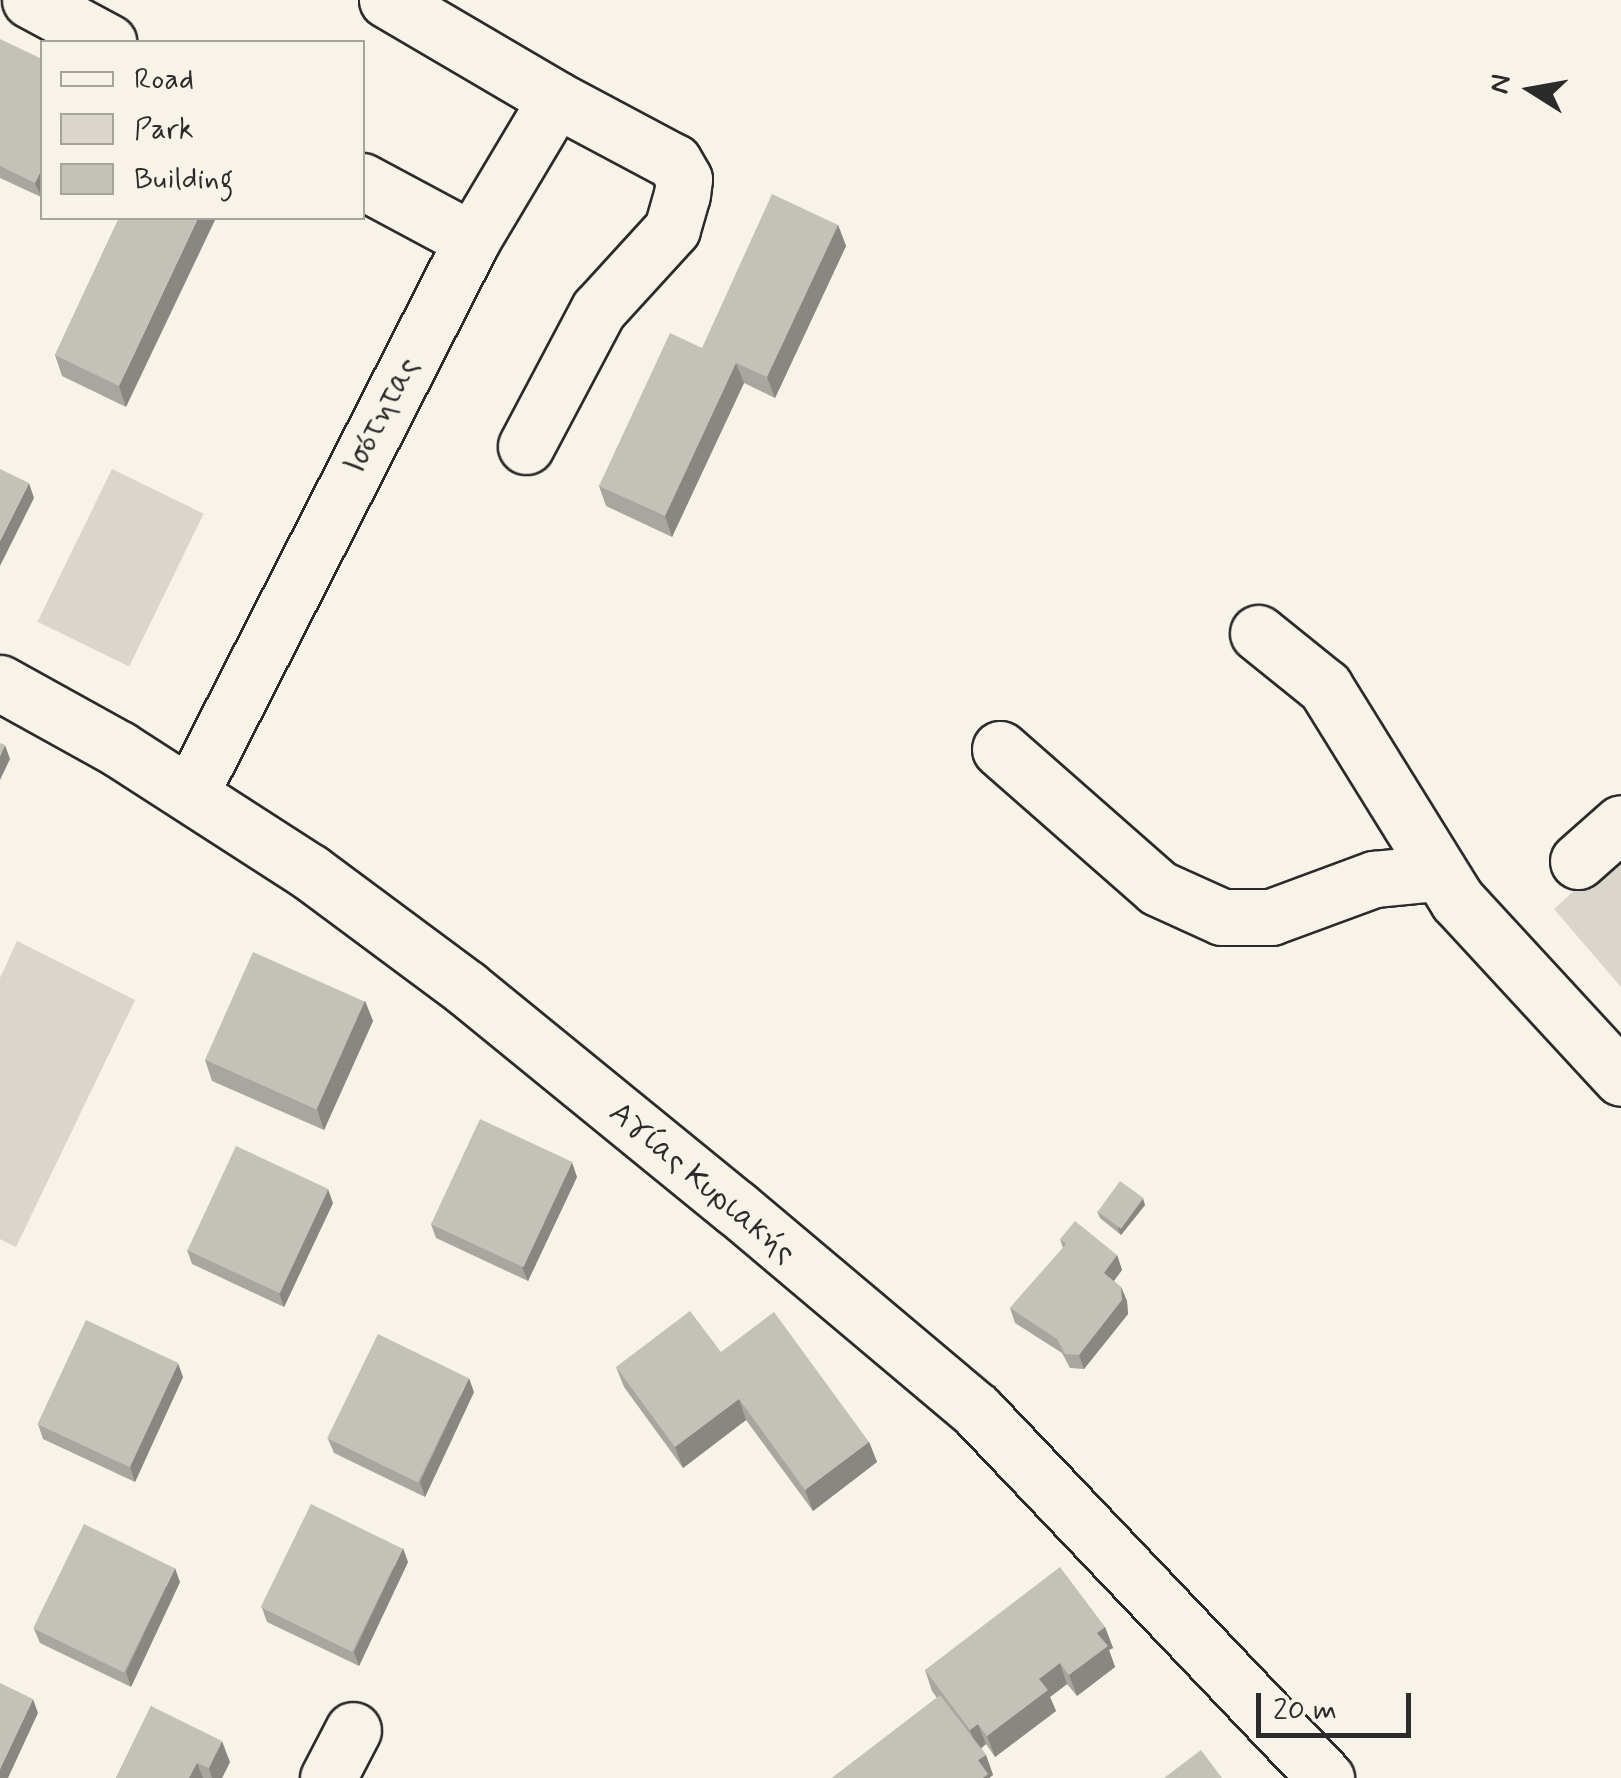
<!DOCTYPE html>
<html>
<head>
<meta charset="utf-8">
<style>
	body { margin:0 }
	#map { position:relative; width:1621px; height:1778px; overflow:hidden; background:#f7f3e8; font-family:Mynerve,sans-serif }
	div>[style] { position:absolute }
	[style*='--x'] { left:calc(var(--x)*1px); top:calc(var(--y)*1px); width:calc(var(--w)*1px); rotate:calc(var(--a)*1deg) }
	.green>* { inset:0; background:#dad6cc; transform-origin:0 0 }
	.roads { filter:drop-shadow(2px 0 #2b2b2b) drop-shadow(-2px 0 #2b2b2b) drop-shadow(0 2px #2b2b2b) drop-shadow(0 -2px #2b2b2b) }
	.minor>* { height:55px; margin:-27.5px; padding:0 27.5px; transform-origin:27.5px; border-radius:27.5px; background:#f7f3e8 }
	.wall>* { inset:0; background:#a9a69f }
	.shaded-wall>* { inset:0; background:#898782 }
	.building>* { inset:0; background:#c4c1b9; transform-origin:0 0 }
	span { translate:-50% -50%; white-space:nowrap; text-align:center; line-height:1.15; -webkit-text-stroke:8px #f7f3e8; paint-order:stroke }
	.street-label { font-size:32px; color:#2b2b2b }
	.legend { position:absolute; left:40px; top:40px; width:325px; height:180px; box-sizing:border-box; background:#f7f3e8; border:2px solid #a5a39c; margin:0; padding:12px 18px; list-style:none; font-size:30px; color:#2b2b2b }
	.legend li { display:flex; align-items:center; gap:20px; height:50px }
	.legend b { width:50px; border:2px solid #a5a39c }
	.north { position:absolute; left:1481px; top:40px; width:100px; height:100px; -webkit-text-stroke:8px #f7f3e8; paint-order:stroke; rotate:281deg; font-size:28px; font-weight:700; line-height:40px; text-align:center; color:#2b2b2b }
	.north::after { content:''; display:block; margin:auto; width:35px; height:45px; background:#2b2b2b; clip-path:polygon(50% 0,100% 100%,50% 72%,0 100%) }
	.scale { position:absolute; left:1256px; top:1693px; width:155px; height:45px; box-sizing:border-box; border:5px solid #2b2b2b; border-top:0; padding-left:12px; font-size:30px; line-height:35px; white-space:nowrap; color:#2b2b2b; -webkit-text-stroke:8px #f7f3e8; paint-order:stroke }
</style>
</head>
<body>
<div id="map">
	<div class="green">
		<div style="left:112px;top:469px;width:102px;height:170px;rotate:26deg"></div>
		<div style="clip-path:polygon(1621px 848px,1621px 987px,1554px 909px)"></div>
		<div style="clip-path:polygon(17px 941px,135px 1000px,16px 1247px,0 1239px,0 978px)"></div>
	</div>
	<div class="roads">
		<div class="minor">
			<div style="--x:30;--y:0;--w:89;--a:28.3"></div>
			<div style="--x:362;--y:181;--w:125;--a:28.2"></div>
			<div style="--x:526;--y:446;--w:154;--a:-62.1"></div>
			<div style="--x:598;--y:310;--w:110;--a:-47.6"></div>
			<div style="--x:672;--y:229;--w:35;--a:-74"></div>
			<div style="--x:682;--y:195;--w:16;--a:-83"></div>
			<div style="--x:684;--y:179;--w:20;--a:-120"></div>
			<div style="--x:674;--y:162;--w:134;--a:-151.9"></div>
			<div style="--x:1258;--y:633;--w:86;--a:38.9"></div>
			<div style="--x:1325;--y:687;--w:251;--a:58.2"></div>
			<div style="--x:1457;--y:900;--w:242;--a:47.3"></div>
			<div style="--x:0;--y:683;--w:136;--a:29"></div>
			<div style="--x:119;--y:749;--w:227;--a:32.8"></div>
			<div style="--x:310;--y:872;--w:194;--a:36.6"></div>
			<div style="--x:466;--y:988;--w:348;--a:39.2"></div>
			<div style="--x:736;--y:1208;--w:314;--a:40.1"></div>
			<div style="--x:976;--y:1410;--w:508;--a:46.44"></div>
			<div style="--x:1000;--y:749;--w:210;--a:41.3"></div>
			<div style="--x:1158;--y:888;--w:70;--a:24.4"></div>
			<div style="--x:1222;--y:917;--w:49;--a:0"></div>
			<div style="--x:1271;--y:917;--w:110;--a:-20.3"></div>
			<div style="--x:1374;--y:879;--w:64;--a:-5.4"></div>
			<div style="--x:190;--y:794;--w:622;--a:-63.02"></div>
			<div style="--x:472;--y:240;--w:164;--a:-59.2"></div>
			<div style="--x:556;--y:99;--w:196;--a:-149.6"></div>
			<div style="--x:1578;--y:861;--w:57;--a:-41.5"></div>
			<div style="--x:328;--y:1778;--w:54;--a:-62.5"></div>
		</div>
	</div>
	<div class="wall">
		<div style="clip-path:polygon(0 39px,41px 197px,0 178px)"></div>
		<div style="clip-path:polygon(119px 218px,126px 407px,62px 376px,55px 355px)"></div>
		<div style="clip-path:polygon(838px 225px,846px 246px,775px 398px,744px 383px,672px 537px,606px 506px,599px 486px,702px 348px)"></div>
		<div style="clip-path:polygon(365px 1001px,373px 1021px,324px 1130px,212px 1081px,205px 1060px)"></div>
		<div style="clip-path:polygon(577px 1177px,528px 1281px,436px 1238px,431px 1224px)"></div>
		<div style="clip-path:polygon(333px 1203px,284px 1307px,192px 1264px,187px 1250px)"></div>
		<div style="clip-path:polygon(1145px 1205px,1121px 1235px,1100px 1218px,1097px 1211px)"></div>
		<div style="clip-path:polygon(1060px 1239px,1117px 1255px,1122px 1270px,1114px 1281px,1121px 1287px,1127px 1301px,1128px 1314px,1084px 1369px,1070px 1368px,1062px 1353px,1015px 1323px,1010px 1308px,1063px 1248px)"></div>
		<div style="clip-path:polygon(721px 1352px,869px 1442px,877px 1462px,813px 1511px,746px 1420px,683px 1468px,624px 1387px,616px 1367px)"></div>
		<div style="clip-path:polygon(183px 1377px,135px 1482px,43px 1439px,38px 1424px)"></div>
		<div style="clip-path:polygon(474px 1392px,425px 1497px,334px 1453px,328px 1439px)"></div>
		<div style="clip-path:polygon(408px 1562px,359px 1666px,267px 1622px,262px 1608px)"></div>
		<div style="clip-path:polygon(180px 1582px,131px 1687px,40px 1643px,34px 1629px)"></div>
		<div style="clip-path:polygon(1105px 1627px,1113px 1648px,1109px 1650px,1115px 1667px,1077px 1696px,1067px 1684px,1050px 1697px,1056px 1711px,995px 1757px,986px 1744px,981px 1748px,986px 1755px,993px 1775px,989px 1778px,832px 1778px,937px 1698px,932px 1691px,925px 1670px)"></div>
		<div style="clip-path:polygon(151px 1706px,230px 1762px,222px 1778px,116px 1778px)"></div>
	</div>
	<div class="shaded-wall">
		<div style="clip-path:polygon(42px 168px,42px 193px,41px 197px,35px 183px)"></div>
		<div style="clip-path:polygon(198px 218px,216px 218px,126px 407px,119px 386px)"></div>
		<div style="clip-path:polygon(838px 225px,846px 246px,775px 398px,767px 377px)"></div>
		<div style="clip-path:polygon(736px 363px,744px 383px,672px 537px,665px 516px)"></div>
		<div style="clip-path:polygon(29px 483px,34px 498px,0 566px,0 541px)"></div>
		<div style="clip-path:polygon(5px 745px,10px 759px,0 780px,0 756px)"></div>
		<div style="clip-path:polygon(365px 1001px,373px 1021px,324px 1130px,317px 1109px)"></div>
		<div style="clip-path:polygon(572px 1162px,577px 1177px,528px 1281px,522px 1267px)"></div>
		<div style="clip-path:polygon(328px 1189px,333px 1203px,284px 1307px,279px 1293px)"></div>
		<div style="clip-path:polygon(1143px 1198px,1145px 1205px,1121px 1235px,1118px 1228px)"></div>
		<div style="clip-path:polygon(1117px 1255px,1122px 1270px,1109px 1287px,1104px 1273px)"></div>
		<div style="clip-path:polygon(1121px 1287px,1127px 1301px,1128px 1314px,1084px 1369px,1079px 1355px)"></div>
		<div style="clip-path:polygon(178px 1363px,183px 1377px,135px 1482px,130px 1467px)"></div>
		<div style="clip-path:polygon(469px 1378px,474px 1392px,425px 1497px,420px 1482px)"></div>
		<div style="clip-path:polygon(739px 1399px,746px 1420px,683px 1468px,675px 1447px)"></div>
		<div style="clip-path:polygon(869px 1442px,877px 1462px,813px 1511px,805px 1490px)"></div>
		<div style="clip-path:polygon(403px 1548px,408px 1562px,359px 1666px,354px 1652px)"></div>
		<div style="clip-path:polygon(175px 1568px,180px 1582px,131px 1687px,126px 1672px)"></div>
		<div style="clip-path:polygon(1105px 1627px,1113px 1648px,1109px 1650px,1115px 1667px,1077px 1696px,1069px 1675px,1097px 1633px)"></div>
		<div style="clip-path:polygon(1060px 1663px,1067px 1684px,1050px 1697px,1056px 1711px,995px 1757px,987px 1736px,1039px 1679px)"></div>
		<div style="clip-path:polygon(33px 1699px,38px 1713px,8px 1778px,0 1778px,0 1769px)"></div>
		<div style="clip-path:polygon(978px 1724px,986px 1744px,978px 1751px,970px 1730px)"></div>
		<div style="clip-path:polygon(222px 1741px,230px 1762px,222px 1778px,212px 1778px,209px 1768px)"></div>
		<div style="clip-path:polygon(986px 1755px,993px 1775px,989px 1778px,983px 1778px,978px 1760px)"></div>
		<div style="clip-path:polygon(197px 1763px,203px 1778px,189px 1778px)"></div>
	</div>
	<div class="building">
		<div style="clip-path:polygon(0 39px,42px 59px,42px 168px,35px 183px,0 166px)"></div>
		<div style="clip-path:polygon(772px 194px,838px 225px,767px 377px,736px 363px,665px 516px,599px 486px,670px 333px,702px 348px)"></div>
		<div style="clip-path:polygon(119px 218px,198px 218px,119px 386px,55px 355px)"></div>
		<div style="clip-path:polygon(0 469px,29px 483px,0 541px)"></div>
		<div style="clip-path:polygon(0 743px,5px 745px,0 756px)"></div>
		<div style="left:253px;top:952px;width:122px;height:118px;rotate:24deg"></div>
		<div style="left:480px;top:1119px;width:102px;height:116px;rotate:25deg"></div>
		<div style="left:236px;top:1146px;width:102px;height:115px;rotate:25deg"></div>
		<div style="left:1120px;top:1181px;width:29px;height:38px;rotate:36deg"></div>
		<div style="clip-path:polygon(1075px 1221px,1117px 1255px,1104px 1273px,1121px 1287px,1122px 1300px,1079px 1355px,1065px 1354px,1057px 1339px,1010px 1308px,1066px 1244px,1060px 1239px)"></div>
		<div style="clip-path:polygon(690px 1311px,721px 1352px,774px 1312px,869px 1442px,805px 1490px,739px 1399px,675px 1447px,616px 1367px)"></div>
		<div style="left:86px;top:1320px;width:102px;height:115px;rotate:25deg"></div>
		<div style="left:378px;top:1334px;width:101px;height:116px;rotate:26deg"></div>
		<div style="left:311px;top:1504px;width:102px;height:115px;rotate:26deg"></div>
		<div style="left:84px;top:1524px;width:101px;height:116px;rotate:26deg"></div>
		<div style="clip-path:polygon(1060px 1567px,1105px 1627px,1097px 1633px,1108px 1646px,1069px 1675px,1060px 1663px,1039px 1679px,1048px 1690px,987px 1736px,978px 1724px,970px 1730px,925px 1670px)"></div>
		<div style="clip-path:polygon(0 1683px,33px 1699px,0 1769px)"></div>
		<div style="clip-path:polygon(940px 1695px,986px 1755px,978px 1760px,988px 1774px,983px 1778px,832px 1778px)"></div>
		<div style="clip-path:polygon(151px 1706px,222px 1741px,209px 1768px,197px 1763px,189px 1778px,116px 1778px)"></div>
		<div style="clip-path:polygon(1201px 1750px,1222px 1778px,1164px 1778px)"></div>
	</div>
	<div class="street-label">
		<span style="left:382px;top:416px;rotate:-63deg">Ισότητας</span>
		<span style="left:702px;top:1183px;rotate:40deg">Αγίας Κυριακής</span>
	</div>
	<ul class="legend">
	<li><b style="height:12px;background:#f7f3e8"></b>Road</li>
	<li><b style="height:28px;background:#dad6cc"></b>Park</li>
	<li><b style="height:28px;background:#c4c1b9"></b>Building</li>
	</ul>
	<div class="north">N</div>
	<div class="scale">20 m</div>
</div>
</body>
</html>
